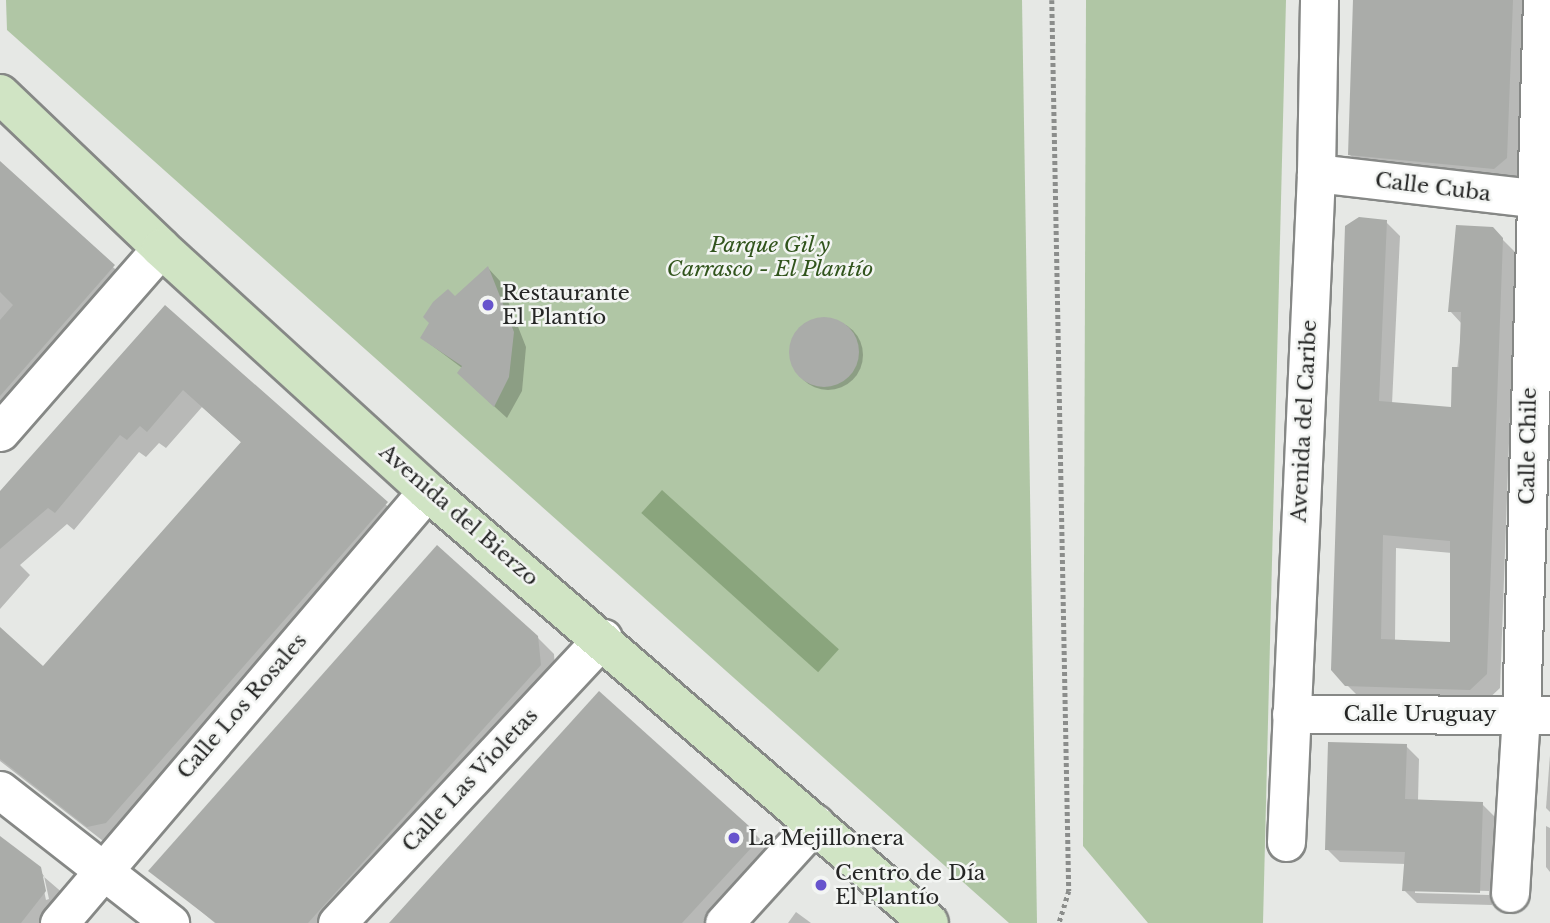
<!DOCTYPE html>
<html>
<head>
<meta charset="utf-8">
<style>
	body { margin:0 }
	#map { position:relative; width:1550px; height:923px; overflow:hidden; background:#e6e8e5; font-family:"Libre Baskerville",serif }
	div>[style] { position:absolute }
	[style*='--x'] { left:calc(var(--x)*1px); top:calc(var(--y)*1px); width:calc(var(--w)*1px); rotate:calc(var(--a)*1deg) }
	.green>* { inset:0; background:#b0c6a5 }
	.water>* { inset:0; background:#8aa57d; transform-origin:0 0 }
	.shadow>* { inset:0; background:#0003 }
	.round { border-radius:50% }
	.building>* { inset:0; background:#aaaca9 }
	.path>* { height:4.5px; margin-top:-2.25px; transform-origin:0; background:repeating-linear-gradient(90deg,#8b8d8b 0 3.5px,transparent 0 7px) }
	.roads { filter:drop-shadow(2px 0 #868886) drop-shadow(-2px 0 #868886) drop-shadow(0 2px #868886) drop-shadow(0 -2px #868886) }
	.street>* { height:37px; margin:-18.5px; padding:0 18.5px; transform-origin:18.5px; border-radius:18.5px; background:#fff }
	.secondary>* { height:38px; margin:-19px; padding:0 19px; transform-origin:19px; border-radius:19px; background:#d0e4c4 }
	.dots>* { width:19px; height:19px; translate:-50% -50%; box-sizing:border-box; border:4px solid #f3f5f3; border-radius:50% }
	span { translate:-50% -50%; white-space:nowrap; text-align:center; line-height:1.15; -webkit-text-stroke:5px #f3f5f3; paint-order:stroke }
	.street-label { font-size:21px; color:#252625 }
	.park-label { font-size:21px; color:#31541c; font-style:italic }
	.poi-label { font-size:21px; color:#252625 }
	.left { translate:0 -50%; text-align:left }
</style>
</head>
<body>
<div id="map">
	<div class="green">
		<div style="clip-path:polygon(6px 0,1022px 0,1037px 923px,1009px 923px,7px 30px)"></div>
		<div style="clip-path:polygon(1086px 0,1286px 0,1263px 923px,1148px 923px,1083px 846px)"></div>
	</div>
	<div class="water">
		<div style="left:662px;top:490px;width:238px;height:31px;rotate:42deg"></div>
	</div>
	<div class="shadow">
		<div style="clip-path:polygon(1354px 0,1534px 0,1527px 179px,1370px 175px,1349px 154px)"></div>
		<div style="clip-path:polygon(0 165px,135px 287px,0 440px)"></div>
		<div style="clip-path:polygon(evenodd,1386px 222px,1400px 236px,1392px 404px,1453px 408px,1462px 324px,1450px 311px,1492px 229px,1516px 253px,1500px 688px,1484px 703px,1361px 699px,1332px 670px,1386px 222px,1396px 548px,1452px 553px,1452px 644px,1395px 641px,1396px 548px)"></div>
		<div style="clip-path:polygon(488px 268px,500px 281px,526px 347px,522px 391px,507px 418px,472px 386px,462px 368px,422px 338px)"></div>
		<div style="clip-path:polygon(165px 307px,404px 521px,107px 844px,0 761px,0 630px,43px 669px,242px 443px,202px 407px,166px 448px,159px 443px,146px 457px,139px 452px,74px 530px,67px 524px,20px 565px,30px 575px,0 609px,0 493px)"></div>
		<div class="round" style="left:793px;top:320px;width:70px;height:70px"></div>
		<div style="clip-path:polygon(537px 637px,554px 654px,556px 682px,341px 923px,215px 923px,151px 870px)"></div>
		<div style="clip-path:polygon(evenodd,1406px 746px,1419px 759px,1418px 801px,1482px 804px,1495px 817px,1492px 905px,1417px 903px,1404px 890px,1406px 864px,1340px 862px,1327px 849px,1406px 746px,1415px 889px,1489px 891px,1489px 895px,1415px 893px,1415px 889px)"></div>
		<div style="clip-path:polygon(1550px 755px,1550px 812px,1546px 808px)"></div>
		<div style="clip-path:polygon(1546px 826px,1550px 828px,1550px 872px,1546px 867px)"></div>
		<div style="clip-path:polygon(748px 827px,769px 848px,720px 923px,392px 923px)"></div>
		<div style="clip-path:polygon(evenodd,0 839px,72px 901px,77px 923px,0 923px,0 839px,40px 871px,44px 876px,49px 899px,46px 900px,40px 871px)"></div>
		<div style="clip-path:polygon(796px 912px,811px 923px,788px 923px)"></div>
	</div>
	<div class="building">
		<div style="clip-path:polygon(1353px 0,1513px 0,1507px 158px,1494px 169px,1348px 155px)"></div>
		<div style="clip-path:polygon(0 161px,115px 265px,0 396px,0 320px,13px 305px,0 292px)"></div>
		<div style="clip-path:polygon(evenodd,1359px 217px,1387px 220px,1379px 401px,1451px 407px,1452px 367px,1459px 367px,1461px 312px,1448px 312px,1456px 225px,1493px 227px,1503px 238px,1487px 674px,1470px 690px,1345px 686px,1331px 670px,1345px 226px,1359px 217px,1383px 535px,1450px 541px,1450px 642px,1381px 639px,1383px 535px)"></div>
		<div style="clip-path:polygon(488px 266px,514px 332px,509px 377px,494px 407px,457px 373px,462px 366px,420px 338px,429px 323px,423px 317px,433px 302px,448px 289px,455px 296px)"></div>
		<div style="clip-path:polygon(165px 305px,388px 502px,106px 823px,87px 827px,0 759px,0 627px,43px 666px,241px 442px,183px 390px,147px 432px,140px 426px,127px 440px,120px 435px,55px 513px,48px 508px,0 549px,0 491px)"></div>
		<div class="round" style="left:789px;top:317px;width:70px;height:70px"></div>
		<div style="clip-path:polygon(437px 545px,538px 636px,541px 665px,308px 923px,216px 923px,148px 871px)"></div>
		<div style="clip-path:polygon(599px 691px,749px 826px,753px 846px,682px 923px,389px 923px)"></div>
		<div style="clip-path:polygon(1328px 742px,1407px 744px,1405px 799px,1483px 802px,1480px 893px,1402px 891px,1405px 852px,1325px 850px)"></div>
		<div style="clip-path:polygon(0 836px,41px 867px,46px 891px,21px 923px,0 923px)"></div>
	</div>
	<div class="path">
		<div style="--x:1052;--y:0;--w:891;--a:88.91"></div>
		<div style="--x:1069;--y:891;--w:34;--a:107"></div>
	</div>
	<div class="roads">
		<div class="street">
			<div style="--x:1316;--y:173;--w:236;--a:6.6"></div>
			<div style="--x:0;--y:432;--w:244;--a:-48.8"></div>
			<div style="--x:1291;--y:714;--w:259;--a:0.2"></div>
			<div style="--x:0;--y:790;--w:216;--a:38"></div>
			<div style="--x:1286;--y:842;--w:670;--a:-87.43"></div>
			<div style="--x:1316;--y:173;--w:173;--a:-89"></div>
			<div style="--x:1510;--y:893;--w:178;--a:-86.5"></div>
			<div style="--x:1521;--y:715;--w:715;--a:-88.32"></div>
			<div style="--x:59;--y:923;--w:567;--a:-49.57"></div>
			<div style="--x:337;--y:923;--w:390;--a:-47"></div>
			<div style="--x:724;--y:923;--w:135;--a:-47.7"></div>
		</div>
		<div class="secondary">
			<div style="--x:0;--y:94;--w:223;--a:43.7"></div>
			<div style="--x:161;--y:248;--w:360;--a:42.4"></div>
			<div style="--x:427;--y:491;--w:662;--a:40.71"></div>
		</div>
	</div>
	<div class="dots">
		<div style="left:488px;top:305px;background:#6754cd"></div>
		<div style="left:734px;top:838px;background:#6754cd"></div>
		<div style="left:821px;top:885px;background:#6754cd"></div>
	</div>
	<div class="street-label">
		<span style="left:1433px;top:187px;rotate:7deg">Calle Cuba</span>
		<span style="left:1304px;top:421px;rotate:-87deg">Avenida del Caribe</span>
		<span style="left:1528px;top:446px;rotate:-89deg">Calle Chile</span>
		<span style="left:459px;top:515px;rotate:41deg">Avenida del Bierzo</span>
		<span style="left:242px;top:706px;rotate:-49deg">Calle Los Rosales</span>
		<span style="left:1420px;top:714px">Calle Uruguay</span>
		<span style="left:470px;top:780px;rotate:-47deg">Calle Las Violetas</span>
	</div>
	<div class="park-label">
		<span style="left:770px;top:257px">Parque Gil y<br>Carrasco - El Plantío</span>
	</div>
	<div class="poi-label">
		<span class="left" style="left:502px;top:305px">Restaurante<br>El Plantío</span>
		<span class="left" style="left:748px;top:838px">La Mejillonera</span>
		<span class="left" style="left:835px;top:885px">Centro de Día<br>El Plantío</span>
	</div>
</div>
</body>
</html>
